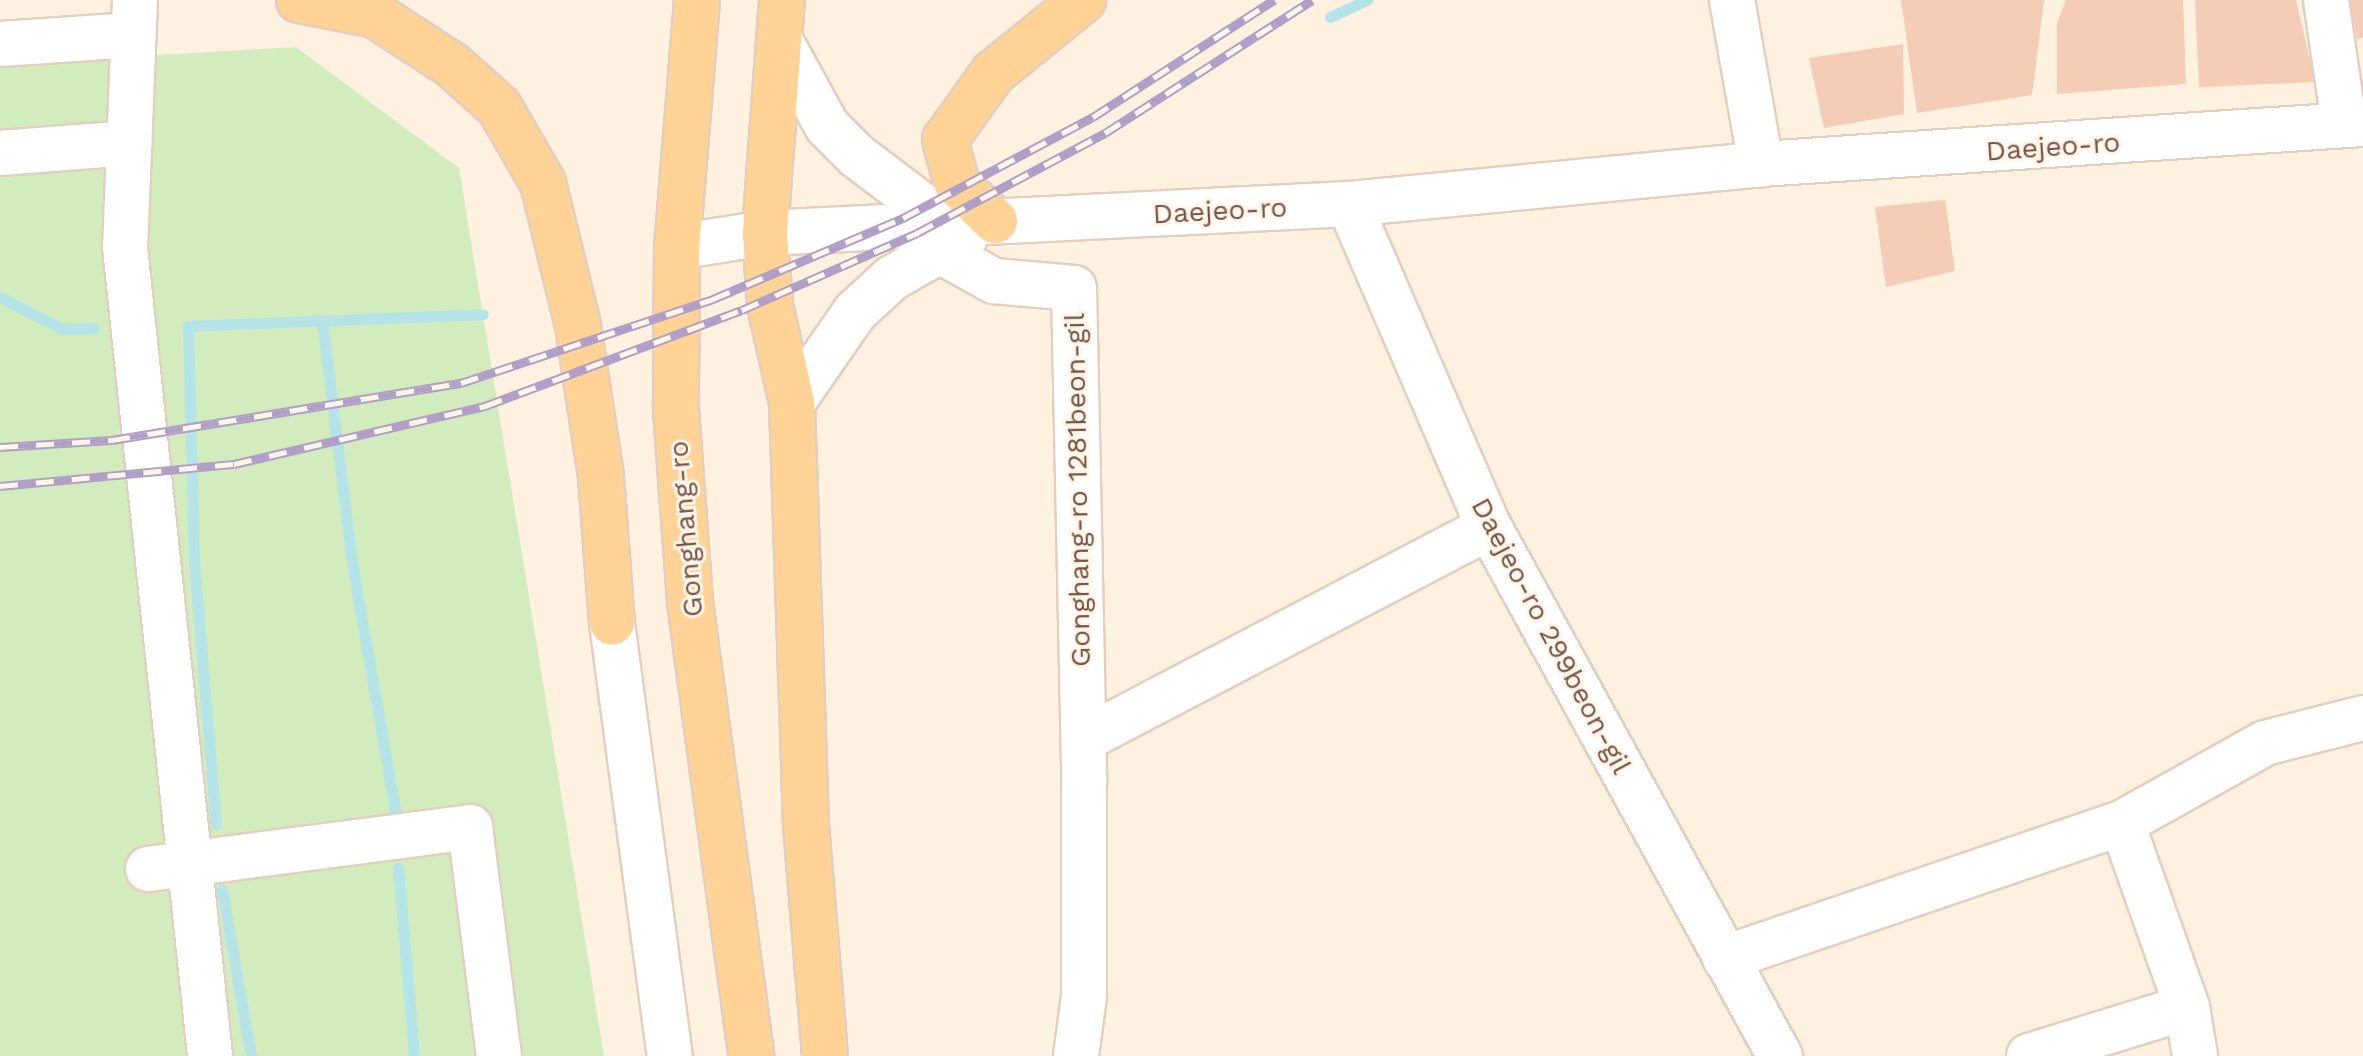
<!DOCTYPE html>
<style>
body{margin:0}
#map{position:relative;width:2363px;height:1056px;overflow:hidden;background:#fef1e0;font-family:"Work Sans",sans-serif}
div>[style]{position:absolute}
.green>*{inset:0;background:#d3ecbe}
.stream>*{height:11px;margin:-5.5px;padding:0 5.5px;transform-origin:5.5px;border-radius:5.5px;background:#b4e3e8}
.building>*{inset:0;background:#f5ccb6}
.roads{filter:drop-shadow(2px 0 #e4cebf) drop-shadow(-2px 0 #e4cebf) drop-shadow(0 2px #e4cebf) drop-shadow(0 -2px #e4cebf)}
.minor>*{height:44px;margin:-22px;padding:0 22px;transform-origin:22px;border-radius:22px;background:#fff}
.major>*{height:44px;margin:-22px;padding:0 22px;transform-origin:22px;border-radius:22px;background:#ffd296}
.rail>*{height:9px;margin-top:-4.5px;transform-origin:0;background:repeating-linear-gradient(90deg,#fff5e8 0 18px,#b29fc7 0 36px);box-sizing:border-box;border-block:2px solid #b29fc7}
span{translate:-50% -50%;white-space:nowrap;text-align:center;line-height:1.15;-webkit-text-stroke:6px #fff5e8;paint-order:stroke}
.street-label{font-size:28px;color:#765446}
</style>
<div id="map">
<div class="green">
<div style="clip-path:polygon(296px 47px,459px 168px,604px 1056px,0 1056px,0 64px)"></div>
</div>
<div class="stream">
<div style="left:1330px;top:17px;width:41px;rotate:-24.7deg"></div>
<div style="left:0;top:297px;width:71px;rotate:26.9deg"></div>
<div style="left:63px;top:329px;width:31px;rotate:-2deg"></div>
<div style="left:322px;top:321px;width:244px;rotate:82.9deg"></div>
<div style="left:352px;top:563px;width:255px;rotate:80.1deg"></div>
<div style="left:216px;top:824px;width:261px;rotate:-94.8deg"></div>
<div style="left:194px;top:564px;width:238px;rotate:-91.4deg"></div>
<div style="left:188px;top:326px;width:295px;rotate:-2.3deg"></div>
<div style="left:398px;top:868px;width:189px;rotate:85.1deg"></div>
<div style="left:222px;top:890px;width:169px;rotate:80.1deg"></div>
</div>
<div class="building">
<div style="clip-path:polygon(1901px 0,2044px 0,2032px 95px,1917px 113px)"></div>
<div style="clip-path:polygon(2066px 0,2183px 0,2186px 84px,2057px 94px,2057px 23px)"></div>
<div style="clip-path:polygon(2195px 0,2296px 0,2315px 82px,2199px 87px)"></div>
<div style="clip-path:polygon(2350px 0,2363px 0,2363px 37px,2357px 40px)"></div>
<div style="clip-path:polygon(1903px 44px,1904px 114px,1824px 128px,1809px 58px)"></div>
<div style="clip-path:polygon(1945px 200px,1955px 271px,1886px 287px,1875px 207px)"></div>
</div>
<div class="roads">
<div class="minor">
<div style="left:135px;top:0;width:247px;rotate:92.3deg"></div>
<div style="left:125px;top:247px;width:813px;rotate:84deg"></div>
<div style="left:1732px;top:0;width:167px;rotate:80deg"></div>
<div style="left:2326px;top:0;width:125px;rotate:81.7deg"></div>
<div style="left:781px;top:42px;width:96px;rotate:61.3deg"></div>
<div style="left:827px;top:126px;width:42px;rotate:45deg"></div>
<div style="left:857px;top:156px;width:113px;rotate:37.1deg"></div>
<div style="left:0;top:44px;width:133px;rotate:-3.9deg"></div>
<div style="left:0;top:153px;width:130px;rotate:-4.4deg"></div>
<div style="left:1349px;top:204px;width:352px;rotate:66.6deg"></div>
<div style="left:1489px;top:527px;width:604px;rotate:61.19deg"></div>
<div style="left:677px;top:247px;width:89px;rotate:-9deg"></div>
<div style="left:765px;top:233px;width:585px;rotate:-2.84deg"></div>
<div style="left:1349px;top:204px;width:414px;rotate:-5.5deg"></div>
<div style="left:1761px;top:164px;width:603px;rotate:-3.8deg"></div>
<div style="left:940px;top:251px;width:62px;rotate:29.1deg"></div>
<div style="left:994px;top:281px;width:80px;rotate:5deg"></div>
<div style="left:1074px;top:288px;width:494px;rotate:88.8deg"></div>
<div style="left:1084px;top:782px;width:214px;rotate:90deg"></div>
<div style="left:1084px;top:996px;width:61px;rotate:97.6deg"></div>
<div style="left:792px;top:403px;width:111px;rotate:-55.3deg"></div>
<div style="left:855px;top:312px;width:50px;rotate:-42.6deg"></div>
<div style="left:892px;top:278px;width:85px;rotate:-29.6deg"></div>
<div style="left:612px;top:623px;width:437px;rotate:82.4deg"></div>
<div style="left:1084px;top:739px;width:457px;rotate:-27.6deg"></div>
<div style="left:148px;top:869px;width:325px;rotate:-7.4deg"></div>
<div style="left:470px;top:827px;width:231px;rotate:82.8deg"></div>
<div style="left:1725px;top:958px;width:419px;rotate:-18.8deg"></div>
<div style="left:2122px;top:823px;width:164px;rotate:-29.2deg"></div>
<div style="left:2265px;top:743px;width:101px;rotate:-14.3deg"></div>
<div style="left:2187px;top:1007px;width:50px;rotate:80.7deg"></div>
<div style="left:2029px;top:1056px;width:165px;rotate:-17.2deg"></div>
<div style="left:2187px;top:1007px;width:195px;rotate:-109.5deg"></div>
</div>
<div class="major">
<div style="left:299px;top:0;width:77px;rotate:11.2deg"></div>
<div style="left:375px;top:15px;width:92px;rotate:33deg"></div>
<div style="left:452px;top:65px;width:63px;rotate:41.8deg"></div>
<div style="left:499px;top:107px;width:88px;rotate:59.9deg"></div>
<div style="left:543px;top:183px;width:147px;rotate:76.2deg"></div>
<div style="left:578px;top:326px;width:153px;rotate:81.3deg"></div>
<div style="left:601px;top:477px;width:146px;rotate:85.7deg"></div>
<div style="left:697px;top:0;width:248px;rotate:94.6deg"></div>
<div style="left:677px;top:247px;width:163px;rotate:90.4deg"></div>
<div style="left:676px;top:410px;width:193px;rotate:85.8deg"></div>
<div style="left:690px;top:602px;width:458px;rotate:82.3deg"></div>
<div style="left:782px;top:0;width:234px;rotate:94.2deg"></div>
<div style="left:765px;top:233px;width:72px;rotate:86deg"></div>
<div style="left:770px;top:305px;width:100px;rotate:77.3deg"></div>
<div style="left:792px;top:403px;width:422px;rotate:88.1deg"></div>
<div style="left:806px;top:825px;width:232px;rotate:85.3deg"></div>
<div style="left:995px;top:221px;width:53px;rotate:-135.8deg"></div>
<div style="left:957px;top:184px;width:46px;rotate:-105.3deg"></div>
<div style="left:945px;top:140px;width:82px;rotate:-54.4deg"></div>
<div style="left:993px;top:73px;width:116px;rotate:-39deg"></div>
</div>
</div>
<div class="rail">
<div style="left:0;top:447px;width:112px;rotate:-3.6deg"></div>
<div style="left:112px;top:440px;width:354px;rotate:-9.3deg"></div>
<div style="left:461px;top:383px;width:266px;rotate:-18.4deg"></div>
<div style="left:713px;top:299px;width:207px;rotate:-23.1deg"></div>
<div style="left:903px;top:218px;width:215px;rotate:-28deg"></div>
<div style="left:1093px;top:117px;width:216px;rotate:-32.9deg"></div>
<div style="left:0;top:486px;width:235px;rotate:-5.4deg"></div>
<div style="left:234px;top:464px;width:258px;rotate:-13deg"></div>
<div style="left:485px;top:406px;width:274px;rotate:-20.5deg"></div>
<div style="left:742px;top:310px;width:191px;rotate:-23.7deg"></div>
<div style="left:917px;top:233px;width:213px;rotate:-28deg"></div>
<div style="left:1105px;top:133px;width:246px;rotate:-32.7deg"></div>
</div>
<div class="street-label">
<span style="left:2053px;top:147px;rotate:-4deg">Daejeo-ro</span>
<span style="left:1220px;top:211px;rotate:-3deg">Daejeo-ro</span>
<span style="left:1078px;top:490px;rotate:-91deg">Gonghang-ro 1281beon-gil</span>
<span style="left:686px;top:529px;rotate:-95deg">Gonghang-ro</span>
<span style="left:1551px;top:636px;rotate:62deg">Daejeo-ro 299beon-gil</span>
</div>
</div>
